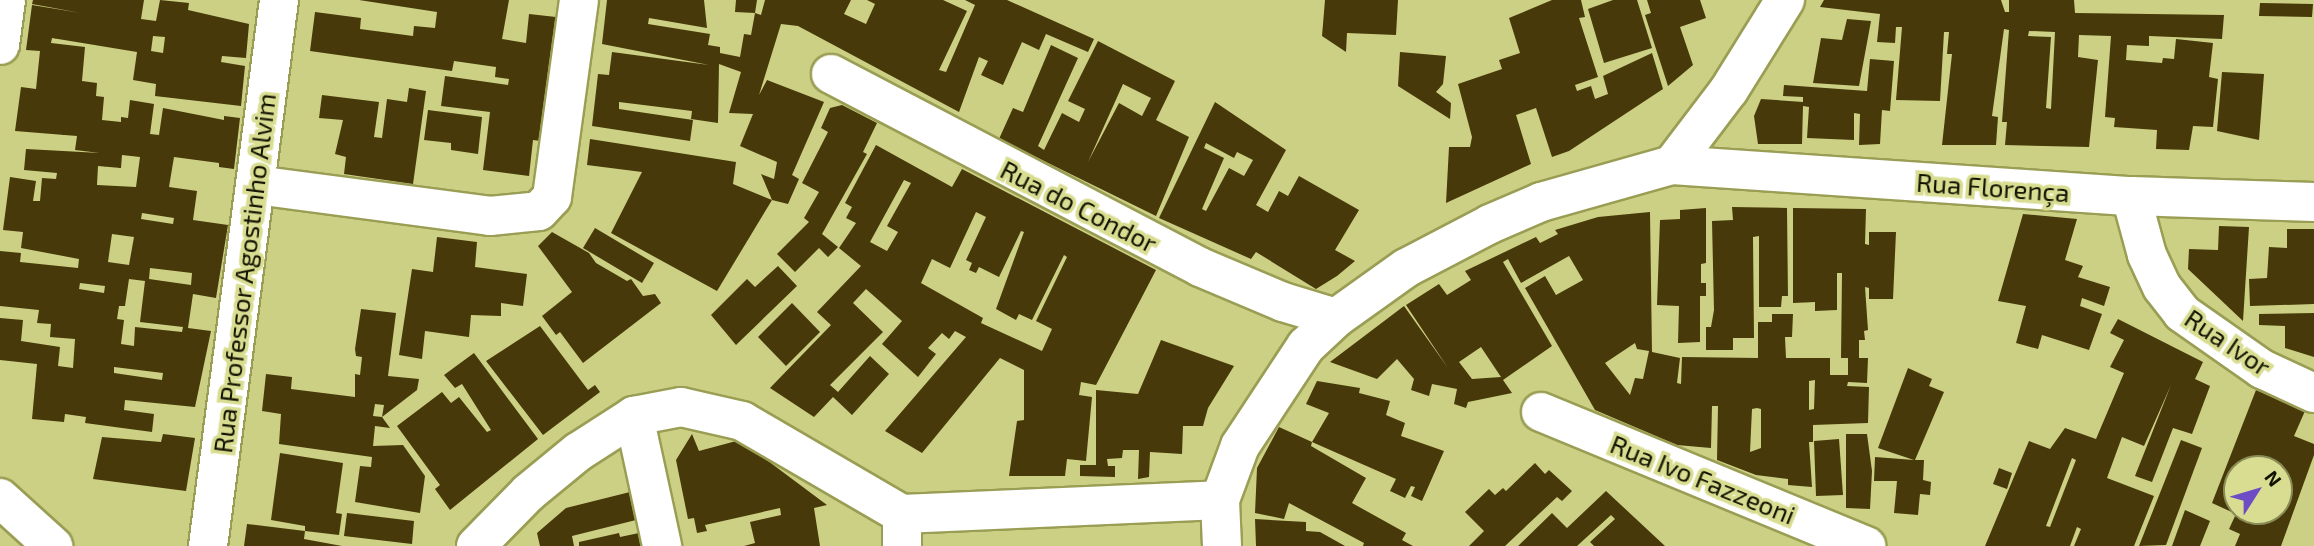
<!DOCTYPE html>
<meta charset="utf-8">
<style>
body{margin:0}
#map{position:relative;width:2314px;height:546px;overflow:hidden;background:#ccd084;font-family:"Exo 2",sans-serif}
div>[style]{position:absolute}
.building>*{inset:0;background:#473909}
.roads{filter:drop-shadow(2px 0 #9a9e54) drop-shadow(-2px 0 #9a9e54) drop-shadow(0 2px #9a9e54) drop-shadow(0 -2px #9a9e54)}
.minor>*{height:38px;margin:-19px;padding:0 19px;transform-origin:19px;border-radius:19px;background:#fff}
span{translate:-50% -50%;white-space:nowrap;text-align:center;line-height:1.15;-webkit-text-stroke:7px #d8dd91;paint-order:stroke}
.street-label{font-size:26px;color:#121200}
.north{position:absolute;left:2223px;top:455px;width:70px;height:70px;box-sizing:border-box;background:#d8dd91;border:2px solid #898c57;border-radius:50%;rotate:53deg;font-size:19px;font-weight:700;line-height:28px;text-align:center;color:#121200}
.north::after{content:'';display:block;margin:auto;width:24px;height:32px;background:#6d4cc5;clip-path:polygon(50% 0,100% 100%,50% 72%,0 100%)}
</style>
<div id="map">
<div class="building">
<div style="clip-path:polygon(evenodd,33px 0,144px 0,141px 19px,156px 21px,160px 0,189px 3px,188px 10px,249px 24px,246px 58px,222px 56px,221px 62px,245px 66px,241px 106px,155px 96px,156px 84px,133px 80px,137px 52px,52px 38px,51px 43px,85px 47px,82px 81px,97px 83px,96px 96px,104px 97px,102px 120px,121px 122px,121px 117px,128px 118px,130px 100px,154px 104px,150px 134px,159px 135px,163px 108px,224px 120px,224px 116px,240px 118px,234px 169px,219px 167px,219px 163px,174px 157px,169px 187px,197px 191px,193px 220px,228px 225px,216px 298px,193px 294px,188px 328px,211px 331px,195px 407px,125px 400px,124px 410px,154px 414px,152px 432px,85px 423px,86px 417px,65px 414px,64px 422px,32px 419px,37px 364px,0 360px,0 318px,23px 320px,21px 341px,60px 347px,58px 366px,73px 368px,75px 339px,50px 337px,51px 324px,37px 323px,39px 310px,0 306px,0 251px,21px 253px,20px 262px,78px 268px,79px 259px,21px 248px,23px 232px,3px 230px,10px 177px,36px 181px,33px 201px,40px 201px,42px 178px,56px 179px,57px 173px,24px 170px,26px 149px,100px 153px,75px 150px,77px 136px,15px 131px,21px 87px,36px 89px,40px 51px,26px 50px,32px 5px,81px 13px,32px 4px,33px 0,153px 36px,165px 37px,163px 53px,151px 51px,153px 36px,33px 0,122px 155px,140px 157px,136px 187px,97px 185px,98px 166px,121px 168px,122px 155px,33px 0,142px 213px,174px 218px,173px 224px,141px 219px,142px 213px,33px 0,112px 234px,134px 237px,129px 265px,108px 262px,112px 234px,33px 0,150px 268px,192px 273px,191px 285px,149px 279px,150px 268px,33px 0,129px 279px,145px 281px,140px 322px,183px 327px,182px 332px,135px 327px,134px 346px,121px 344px,124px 320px,117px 319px,119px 306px,125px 306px,129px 279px,33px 0,80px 283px,105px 286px,104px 293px,79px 289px,80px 283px,33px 0,114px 367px,163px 373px,162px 380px,114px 373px,114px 367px)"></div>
<div style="clip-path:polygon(359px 0,509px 0,502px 39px,526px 43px,529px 14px,556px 17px,541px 141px,533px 140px,529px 176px,483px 170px,490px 112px,441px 106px,445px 76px,508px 85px,509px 79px,495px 77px,496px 67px,454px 61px,452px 71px,310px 51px,315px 12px,361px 18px,360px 29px,413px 36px,414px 26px,435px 28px,437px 12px)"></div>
<div style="clip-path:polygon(607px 0,704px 0,707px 28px,649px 18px,648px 24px,710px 34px,708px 45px,720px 47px,720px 53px,740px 57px,744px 34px,751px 35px,755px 13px,761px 15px,765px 0,851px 0,844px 14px,866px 24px,875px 4px,867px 0,943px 0,967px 11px,939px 70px,946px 72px,975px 5px,965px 0,1007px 0,1094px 39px,1088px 52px,1046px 34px,1039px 50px,1022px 42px,1003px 85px,981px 75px,988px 61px,979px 57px,959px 112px,798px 26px,781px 24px,759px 95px,767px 80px,824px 102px,792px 175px,799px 179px,788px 204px,772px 200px,717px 291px,611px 233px,642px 172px,587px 165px,590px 139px,736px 162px,733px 184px,772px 200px,761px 174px,774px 179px,777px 162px,740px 146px,753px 114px,729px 113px,741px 72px,719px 64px,718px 123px,691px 119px,692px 111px,619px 102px,619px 109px,693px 120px,690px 141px,592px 126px,598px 74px,609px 75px,612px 52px,709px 65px,602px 44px)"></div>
<div style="clip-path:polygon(736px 0,757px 0,755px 13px,735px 12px)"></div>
<div style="clip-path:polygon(1325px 0,1398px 0,1396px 35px,1347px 33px,1346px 52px,1322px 36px)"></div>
<div style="clip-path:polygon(1552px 0,1581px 0,1585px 17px,1579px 18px,1598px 77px,1575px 85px,1577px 91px,1591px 86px,1595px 99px,1608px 94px,1603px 76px,1652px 53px,1663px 89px,1569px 151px,1552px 157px,1536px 108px,1516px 115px,1531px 164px,1446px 203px,1449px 147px,1470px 147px,1472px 137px,1458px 84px,1502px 69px,1499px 60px,1520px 53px,1509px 18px)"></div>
<div style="clip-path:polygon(1613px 0,1637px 0,1652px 48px,1604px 63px,1588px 9px)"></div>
<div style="clip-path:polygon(1647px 0,1700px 0,1706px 18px,1680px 27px,1693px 65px,1668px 86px,1645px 15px,1651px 13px)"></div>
<div style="clip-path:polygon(evenodd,1824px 0,2001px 0,2005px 12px,2009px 12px,2009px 0,2074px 0,2075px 13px,2224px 15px,2222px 39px,2149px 36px,2149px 46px,2127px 45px,2126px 60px,2162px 63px,2163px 58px,2174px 59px,2176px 39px,2213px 43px,2209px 77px,2218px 79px,2213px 127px,2193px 126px,2189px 150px,2156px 149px,2157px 130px,2114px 127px,2115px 118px,2105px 117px,2111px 36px,2079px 35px,2078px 57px,2098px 60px,2089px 147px,2005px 145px,2007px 122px,2002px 122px,2009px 30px,2004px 29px,1992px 116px,1998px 117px,1996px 145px,1942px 145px,1952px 54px,1947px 54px,1949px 32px,1944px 32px,1940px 101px,1896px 100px,1902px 27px,1896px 27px,1895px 43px,1877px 42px,1880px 14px,1820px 7px,1824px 0,2029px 31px,2055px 32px,2051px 109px,2046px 108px,2051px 37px,2028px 36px,2029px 31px)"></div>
<div style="clip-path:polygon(2260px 3px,2313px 4px,2312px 17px,2259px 16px)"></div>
<div style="clip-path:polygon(1847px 19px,1871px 21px,1859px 86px,1813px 83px,1821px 38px,1842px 40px)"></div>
<div style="clip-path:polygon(evenodd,1098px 41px,1175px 81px,1156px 120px,1189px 137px,1156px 216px,999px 139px,1013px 108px,1023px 112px,1051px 45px,1078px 58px,1038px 146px,1044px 150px,1062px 113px,1079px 122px,1085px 109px,1068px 101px,1098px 41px,1123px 84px,1151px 98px,1142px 116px,1119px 103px,1088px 162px,1123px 84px)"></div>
<div style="clip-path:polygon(1400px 52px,1446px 56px,1443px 84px,1436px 92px,1451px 103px,1450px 119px,1398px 86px)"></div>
<div style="clip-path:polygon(1870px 59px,1894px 61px,1890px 111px,1882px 110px,1880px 144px,1859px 145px,1860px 114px,1854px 113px,1854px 140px,1807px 138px,1809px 107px,1803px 106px,1802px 144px,1758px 144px,1754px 116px,1761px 99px,1803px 102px,1803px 97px,1783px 96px,1784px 85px,1867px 91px)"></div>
<div style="clip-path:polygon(2222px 72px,2264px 74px,2259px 140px,2217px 131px)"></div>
<div style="clip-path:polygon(409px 88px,426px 91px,413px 184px,344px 174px,346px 157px,335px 154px,343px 120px,319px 118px,322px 95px,379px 102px,374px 137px,382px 138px,387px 99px,407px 102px)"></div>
<div style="clip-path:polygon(evenodd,1215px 102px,1286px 150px,1256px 205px,1268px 212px,1279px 191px,1288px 196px,1299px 176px,1359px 210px,1335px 250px,1355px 261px,1337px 276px,1316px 289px,1256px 252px,1251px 259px,1159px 218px,1215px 102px,1206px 143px,1234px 158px,1237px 152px,1253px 160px,1244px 176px,1229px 168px,1206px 211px,1202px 209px,1224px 158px,1204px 148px,1206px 143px)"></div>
<div style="clip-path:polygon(842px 105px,877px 123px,863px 152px,867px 154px,822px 234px,838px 247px,828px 257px,819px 248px,795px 272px,777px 254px,809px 222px,804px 218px,819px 192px,802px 183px,828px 132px,821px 128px,830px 108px)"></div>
<div style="clip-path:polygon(428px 110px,482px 117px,478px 154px,451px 150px,451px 143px,424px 140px)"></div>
<div style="clip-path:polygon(evenodd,876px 145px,952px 187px,962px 169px,1156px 270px,1096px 385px,1081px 382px,1079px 395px,1092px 397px,1086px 461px,1067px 459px,1065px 476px,1009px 476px,1017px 421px,1024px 420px,1024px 370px,1000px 358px,922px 453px,885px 431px,966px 337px,955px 331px,949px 339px,942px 333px,928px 348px,936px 354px,918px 377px,882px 344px,902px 321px,866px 289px,853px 303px,883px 332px,830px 385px,838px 392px,870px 356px,889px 374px,852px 415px,833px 397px,814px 417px,770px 388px,831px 325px,817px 312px,861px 266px,839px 248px,856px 223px,846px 218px,852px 207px,845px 203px,876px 145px,904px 180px,911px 183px,887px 226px,898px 232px,887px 251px,870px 242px,904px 180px,876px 145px,976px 212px,986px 217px,966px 260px,972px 263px,969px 270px,976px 273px,979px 267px,999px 277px,1021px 231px,1024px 232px,996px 309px,1016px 320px,1019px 314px,1032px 320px,1064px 255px,1067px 257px,1036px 321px,1052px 329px,1042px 351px,981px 323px,983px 318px,921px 283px,932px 259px,950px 268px,976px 212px)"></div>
<div style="clip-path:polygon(1732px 207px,1787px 208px,1788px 296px,1782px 296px,1781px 307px,1759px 307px,1759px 236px,1753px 237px,1754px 338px,1733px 338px,1733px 350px,1706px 350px,1706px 327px,1711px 327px,1714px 310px,1712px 221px,1733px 220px)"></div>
<div style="clip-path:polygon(1706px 208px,1706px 263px,1701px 264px,1701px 283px,1706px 283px,1706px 296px,1700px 296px,1700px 342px,1678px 343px,1679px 306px,1657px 305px,1660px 220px,1680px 219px,1680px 210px)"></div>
<div style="clip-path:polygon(evenodd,1793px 208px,1866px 209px,1865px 244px,1869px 245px,1869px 232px,1896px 232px,1893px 299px,1869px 299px,1869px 288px,1865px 287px,1868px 330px,1864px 331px,1865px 340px,1859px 340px,1859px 358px,1868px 358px,1867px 383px,1848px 382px,1847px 386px,1869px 387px,1868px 423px,1813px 425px,1813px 442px,1809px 442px,1812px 487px,1788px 485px,1788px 479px,1756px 475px,1717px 460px,1718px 406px,1712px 406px,1711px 448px,1677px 445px,1595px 410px,1525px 288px,1545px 276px,1556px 295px,1583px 280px,1569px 256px,1521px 283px,1508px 259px,1503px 262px,1552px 346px,1503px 380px,1512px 393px,1468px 402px,1466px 408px,1454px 404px,1457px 389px,1432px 384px,1429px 396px,1411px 390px,1414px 379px,1397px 359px,1377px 379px,1330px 362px,1404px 306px,1448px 368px,1406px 305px,1439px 284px,1447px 295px,1471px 280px,1465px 271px,1536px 237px,1540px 243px,1558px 234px,1555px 230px,1598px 217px,1650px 212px,1652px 352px,1680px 358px,1677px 383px,1681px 384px,1682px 357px,1758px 358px,1758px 322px,1772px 322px,1772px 314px,1793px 314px,1792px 337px,1785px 337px,1786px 358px,1830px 358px,1830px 375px,1848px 375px,1848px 358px,1841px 358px,1842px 273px,1837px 273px,1837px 310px,1815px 311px,1815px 302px,1793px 303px,1793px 208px,1635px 343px,1637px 349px,1649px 351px,1643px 379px,1635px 378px,1630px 395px,1605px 363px,1635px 343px,1793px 208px,1481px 347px,1501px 377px,1472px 379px,1459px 362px,1481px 347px,1793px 208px,1815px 380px,1814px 409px,1809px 410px,1809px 381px,1815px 380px,1793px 208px,1757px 408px,1761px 409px,1761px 448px,1750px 452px,1752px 409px,1757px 408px)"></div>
<div style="clip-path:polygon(2023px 214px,2077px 219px,2065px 260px,2083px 266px,2078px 277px,2110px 287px,2104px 306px,2082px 298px,2080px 306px,2102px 314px,2089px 350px,2042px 335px,2038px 349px,2016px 343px,2026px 306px,1998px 301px)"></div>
<div style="clip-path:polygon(2219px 226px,2249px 227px,2243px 321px,2188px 269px,2189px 249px,2218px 250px)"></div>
<div style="clip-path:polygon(595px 228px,654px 263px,642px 283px,583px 248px)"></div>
<div style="clip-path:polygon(2287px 229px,2314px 229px,2314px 304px,2250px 306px,2249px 279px,2267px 278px,2269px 247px,2287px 248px)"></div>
<div style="clip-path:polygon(552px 232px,589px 253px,596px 263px,627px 281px,631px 279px,643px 296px,655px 294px,661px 303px,583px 363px,560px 332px,556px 335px,542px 316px,572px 292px,538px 246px)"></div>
<div style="clip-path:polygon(437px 237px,477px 242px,475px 267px,527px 274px,523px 306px,501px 303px,501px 316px,471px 315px,469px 337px,425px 331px,422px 359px,399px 355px,412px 269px,433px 272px)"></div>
<div style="clip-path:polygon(778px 266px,797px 286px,736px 345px,711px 315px,747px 279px,755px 287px)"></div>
<div style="clip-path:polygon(792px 303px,820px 332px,786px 366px,758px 337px)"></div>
<div style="clip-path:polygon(361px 309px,396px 313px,388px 376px,419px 379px,417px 390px,382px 417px,384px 405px,375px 404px,373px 416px,382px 417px,390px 428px,375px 426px,373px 446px,403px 445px,425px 476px,420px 513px,355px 502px,360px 466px,371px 467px,372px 457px,279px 444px,281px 414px,262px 411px,266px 374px,292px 377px,291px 389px,355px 397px,355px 374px,360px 375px,362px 357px,356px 356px,355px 349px)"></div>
<div style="clip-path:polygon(2314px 313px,2314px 357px,2285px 348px,2285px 326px,2259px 325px,2259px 314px)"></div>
<div style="clip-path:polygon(evenodd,2118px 319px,2203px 362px,2195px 379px,2210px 386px,2192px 434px,2173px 428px,2152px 482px,2135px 476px,2171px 385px,2144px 446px,2122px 437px,2107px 478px,2154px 496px,2134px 546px,2074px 546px,2081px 529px,2077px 527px,2070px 546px,1985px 546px,2029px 441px,2050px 449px,2065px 428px,2096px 439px,2124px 373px,2110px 367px,2124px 340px,2110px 333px,2118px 319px,2072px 458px,2076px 460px,2050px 527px,2046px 526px,2072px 458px)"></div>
<div style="clip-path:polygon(540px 326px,588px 390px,595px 385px,600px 392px,543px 435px,486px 361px)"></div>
<div style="clip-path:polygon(1161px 340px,1234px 366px,1208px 408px,1203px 426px,1183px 426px,1182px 454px,1150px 452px,1149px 477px,1138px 479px,1139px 450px,1123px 450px,1122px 458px,1107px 459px,1108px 466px,1115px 466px,1115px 477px,1080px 476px,1080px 465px,1096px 465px,1096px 390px,1138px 394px)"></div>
<div style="clip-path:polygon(474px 353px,538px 439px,450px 510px,435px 489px,440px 485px,397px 426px,442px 392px,451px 403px,459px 397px,487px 432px,491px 430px,462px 384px,455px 388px,444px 375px)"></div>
<div style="clip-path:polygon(1908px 368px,1932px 379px,1929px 386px,1944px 392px,1915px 460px,1924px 460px,1923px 480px,1931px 482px,1930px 495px,1920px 494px,1918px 515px,1894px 513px,1897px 481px,1874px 481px,1875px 457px,1914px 460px,1878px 448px)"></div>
<div style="clip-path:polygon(1317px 381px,1360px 388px,1359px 393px,1390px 401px,1386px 415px,1405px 423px,1401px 436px,1444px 451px,1422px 501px,1411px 496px,1415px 487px,1411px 486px,1405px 498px,1390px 491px,1396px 479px,1312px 442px,1311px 446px,1366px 478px,1352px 503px,1406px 533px,1402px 540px,1413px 546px,1363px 546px,1364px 543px,1289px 503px,1284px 519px,1255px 513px,1257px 468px,1279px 427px,1312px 442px,1329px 413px,1306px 404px)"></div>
<div style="clip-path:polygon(evenodd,2256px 390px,2305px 411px,2294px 436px,2314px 444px,2314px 455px,2281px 546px,2235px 546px,2240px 534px,2229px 529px,2236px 514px,2212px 503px,2256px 390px,2237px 469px,2279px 469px,2279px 511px,2237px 511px,2237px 469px)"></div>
<div style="clip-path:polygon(163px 434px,195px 438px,186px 491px,93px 479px,102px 437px,161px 442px)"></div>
<div style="clip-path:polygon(692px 434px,699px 451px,740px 440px,827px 505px,814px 508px,820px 546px,744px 546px,755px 543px,750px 522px,781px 515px,780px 508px,705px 525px,707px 531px,697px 533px,694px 518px,688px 519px,676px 460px)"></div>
<div style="clip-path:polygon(1846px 434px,1867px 434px,1872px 471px,1870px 509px,1846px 508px)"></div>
<div style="clip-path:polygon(1839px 439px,1843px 495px,1816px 496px,1814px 441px)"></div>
<div style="clip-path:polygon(2181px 440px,2202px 448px,2166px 545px,2139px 546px)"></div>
<div style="clip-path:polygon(280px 453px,343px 463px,336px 513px,342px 514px,339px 535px,305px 531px,304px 539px,342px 546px,244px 546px,247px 524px,305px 531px,305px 526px,271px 520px)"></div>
<div style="clip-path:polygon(1535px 463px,1545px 474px,1549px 470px,1572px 491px,1562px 501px,1557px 497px,1505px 546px,1469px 546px,1484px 531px,1465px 512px,1489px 489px,1495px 495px,1503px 488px,1506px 491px)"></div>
<div style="clip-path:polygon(1999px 468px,2012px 473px,2007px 489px,1993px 484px)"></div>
<div style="clip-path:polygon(1606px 491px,1665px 546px,1594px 546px,1590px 542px,1615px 519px,1611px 515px,1577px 546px,1518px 546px,1552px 513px,1567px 528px)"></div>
<div style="clip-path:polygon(630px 492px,636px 520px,572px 536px,574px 546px,540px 546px,537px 533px,566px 508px)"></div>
<div style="clip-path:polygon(2185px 510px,2210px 521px,2200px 546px,2172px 546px)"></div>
<div style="clip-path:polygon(347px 513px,414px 521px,412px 544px,344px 536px)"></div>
<div style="clip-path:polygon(1255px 519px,1306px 522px,1306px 531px,1320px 532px,1345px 546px,1256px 546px)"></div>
<div style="clip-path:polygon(619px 533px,620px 537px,639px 533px,642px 546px,579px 546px,579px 542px)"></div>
</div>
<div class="roads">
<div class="minor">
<div style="left:0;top:45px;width:45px;rotate:-82.4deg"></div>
<div style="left:831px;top:74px;width:416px;rotate:27.6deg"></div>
<div style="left:1200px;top:267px;width:90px;rotate:22.9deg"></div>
<div style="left:1283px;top:302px;width:55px;rotate:16.8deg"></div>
<div style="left:1672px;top:165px;width:460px;rotate:3.9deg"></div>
<div style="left:2131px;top:196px;width:183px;rotate:1.9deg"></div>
<div style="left:256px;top:185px;width:236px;rotate:7.5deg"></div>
<div style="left:490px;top:216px;width:49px;rotate:-5.8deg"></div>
<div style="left:539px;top:211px;width:19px;rotate:-47deg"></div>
<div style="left:552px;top:197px;width:199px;rotate:-82.2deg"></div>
<div style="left:2131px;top:196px;width:61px;rotate:74.8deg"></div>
<div style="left:2147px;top:255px;width:35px;rotate:65deg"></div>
<div style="left:2162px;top:287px;width:33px;rotate:52deg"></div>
<div style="left:2182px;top:313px;width:98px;rotate:35deg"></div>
<div style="left:2262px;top:369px;width:57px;rotate:24.8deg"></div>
<div style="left:1541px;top:412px;width:352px;rotate:22.4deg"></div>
<div style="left:634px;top:416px;width:133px;rotate:77.8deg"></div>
<div style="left:0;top:498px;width:72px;rotate:42.2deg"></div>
<div style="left:902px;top:514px;width:32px;rotate:90deg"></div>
<div style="left:208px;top:546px;width:551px;rotate:-82.59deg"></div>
<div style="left:476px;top:546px;width:74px;rotate:-45.5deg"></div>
<div style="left:528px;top:493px;width:65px;rotate:-39.4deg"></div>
<div style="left:578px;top:452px;width:67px;rotate:-32.7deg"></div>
<div style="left:634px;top:416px;width:48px;rotate:-10.8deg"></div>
<div style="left:681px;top:407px;width:63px;rotate:12.9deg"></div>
<div style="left:742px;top:421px;width:185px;rotate:30.2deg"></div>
<div style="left:902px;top:514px;width:318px;rotate:-2.5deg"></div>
<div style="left:1222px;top:546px;width:46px;rotate:-92.5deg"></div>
<div style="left:1220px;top:500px;width:58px;rotate:-69.7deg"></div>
<div style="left:1240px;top:446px;width:120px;rotate:-56.6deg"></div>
<div style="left:1306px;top:346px;width:41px;rotate:-43deg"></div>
<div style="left:1336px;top:318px;width:86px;rotate:-35.5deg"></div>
<div style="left:1406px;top:268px;width:95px;rotate:-27.6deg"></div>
<div style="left:1490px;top:224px;width:56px;rotate:-23.3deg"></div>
<div style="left:1541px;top:202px;width:136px;rotate:-15.8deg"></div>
<div style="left:1672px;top:165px;width:94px;rotate:-52.8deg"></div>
<div style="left:1729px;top:90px;width:106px;rotate:-58.1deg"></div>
</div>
</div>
<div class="street-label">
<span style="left:1993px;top:187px;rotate:4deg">Rua Florença</span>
<span style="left:1079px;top:206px;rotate:27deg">Rua do Condor</span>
<span style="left:244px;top:273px;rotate:-83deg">Rua Professor Agostinho Alvim</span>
<span style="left:2228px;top:342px;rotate:34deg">Rua Ivor</span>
<span style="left:1703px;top:479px;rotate:22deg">Rua Ivo Fazzeoni</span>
</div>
<div class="north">N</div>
</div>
